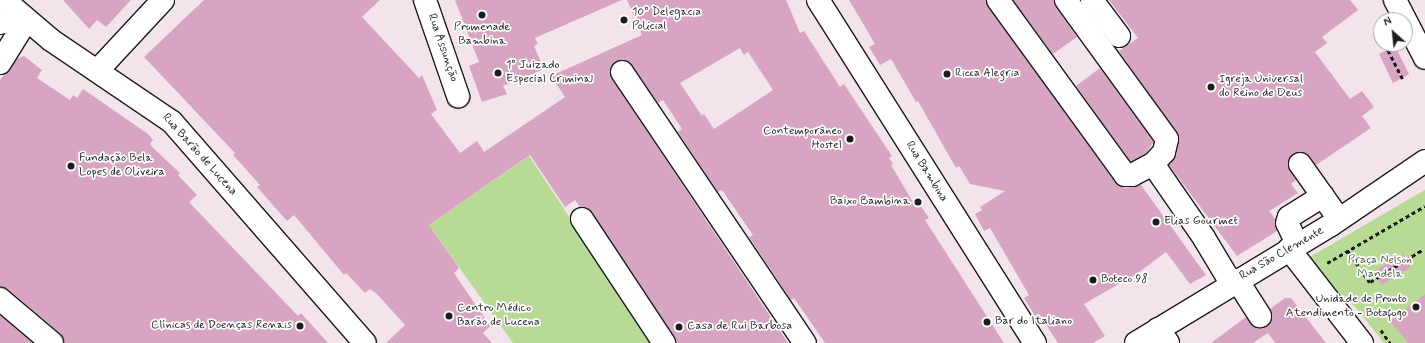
<!DOCTYPE html>
<meta charset="utf-8">
<style>
body{margin:0}
#map{position:relative;width:1425px;height:343px;overflow:hidden;background:#f3e4ec;font-family:Mynerve,sans-serif}
div>[style]{position:absolute}
.green>*{inset:0;background:#b7da94}
.building>*{inset:0;background:#d7a5c1}
.path>*{height:2.5px;margin-top:-1.25px;transform-origin:0;background:repeating-linear-gradient(90deg,#1c1c1c 0 4px,transparent 0 7px)}
.roads{filter:drop-shadow(1px 0 #1c1c1c) drop-shadow(-1px 0 #1c1c1c) drop-shadow(0 1px #1c1c1c) drop-shadow(0 -1px #1c1c1c)}
.minor>*{height:22px;margin:-11px;padding:0 11px;transform-origin:11px;border-radius:11px;background:#fff}
.major>*{height:22px;margin:-11px;padding:0 11px;transform-origin:11px;border-radius:11px;background:#fff}
.dots>*{width:11px;height:11px;translate:-50% -50%;box-sizing:border-box;border:2px solid #fff;border-radius:50%}
span{translate:-50% -50%;white-space:nowrap;text-align:center;line-height:1.15;-webkit-text-stroke:3.5px #fff;paint-order:stroke}
.poi-label{font-size:12px;color:#1c1c1c}
.left{translate:0 -50%;text-align:left}
.right{translate:-100% -50%;text-align:right}
.street-label{font-size:12px;color:#1c1c1c}
.park-label{font-size:12px;color:#525e46}
.north{position:absolute;left:1373px;top:12px;width:40px;height:40px;box-sizing:border-box;background:#fff;border:1px solid #a4a4a4;border-radius:50%;rotate:333deg;font-size:11px;font-weight:700;line-height:16px;text-align:center;color:#1c1c1c}
.north::after{content:'';display:block;margin:auto;width:14px;height:18px;background:#1c1c1c;clip-path:polygon(50% 0,100% 100%,50% 72%,0 100%)}
</style>
<div id="map">
<div class="green">
<div style="clip-path:polygon(529px 156px,653px 343px,513px 343px,429px 225px)"></div>
<div style="clip-path:polygon(1425px 190px,1425px 343px,1384px 343px,1357px 309px,1332px 286px,1324px 286px,1308px 258px)"></div>
</div>
<div class="building">
<div style="clip-path:polygon(63px 0,131px 0,106px 27px,97px 20px,89px 29px)"></div>
<div style="clip-path:polygon(evenodd,204px 0,380px 0,362px 17px,419px 78px,422px 75px,437px 110px,431px 114px,460px 153px,477px 141px,484px 152px,565px 97px,551px 76px,642px 35px,627px 0,786px 0,800px 33px,804px 31px,840px 87px,844px 84px,892px 156px,889px 158px,893px 164px,891px 165px,914px 204px,918px 202px,929px 218px,925px 220px,1004px 343px,825px 343px,794px 298px,791px 300px,749px 237px,753px 235px,722px 190px,718px 192px,678px 132px,682px 129px,663px 100px,658px 103px,632px 65px,622px 60px,611px 66px,612px 79px,788px 343px,676px 343px,674px 336px,592px 212px,587px 208px,580px 207px,575px 200px,565px 207px,530px 155px,429px 225px,459px 268px,454px 273px,490px 326px,483px 333px,492px 343px,386px 343px,405px 325px,377px 294px,370px 289px,365px 293px,346px 273px,344px 275px,294px 215px,287px 221px,257px 187px,260px 185px,233px 155px,235px 153px,144px 57px,204px 0,740px 48px,744px 55px,748px 52px,773px 90px,714px 129px,704px 114px,702px 116px,680px 83px,740px 48px)"></div>
<div style="clip-path:polygon(455px 0,622px 0,535px 38px,538px 44px,534px 46px,544px 69px,503px 86px,507px 94px,482px 102px,469px 66px,479px 62px)"></div>
<div style="clip-path:polygon(849px 0,986px 0,988px 7px,1115px 182px,1125px 188px,1141px 185px,1206px 275px,1190px 284px,1166px 252px,1138px 273px,1084px 304px,1105px 336px,1093px 343px,1058px 343px,1041px 317px,1037px 319px,1024px 298px,1029px 295px,990px 228px,984px 231px,975px 214px,982px 210px,980px 207px,1005px 191px,970px 184px,959px 166px,956px 168px,918px 101px,916px 102px,891px 59px,880px 65px,869px 47px,875px 44px)"></div>
<div style="clip-path:polygon(1013px 0,1054px 0,1056px 7px,1077px 37px,1053px 54px)"></div>
<div style="clip-path:polygon(1109px 0,1350px 0,1358px 10px,1322px 37px,1327px 43px,1315px 52px,1350px 99px,1362px 91px,1374px 107px,1362px 116px,1371px 128px,1316px 165px,1305px 153px,1292px 154px,1288px 166px,1296px 180px,1291px 184px,1298px 193px,1269px 211px,1275px 219px,1277px 231px,1237px 256px,1169px 165px,1176px 155px,1179px 136px,1119px 51px,1138px 38px)"></div>
<div style="clip-path:polygon(1395px 46px,1409px 74px,1393px 83px,1379px 54px)"></div>
<div style="clip-path:polygon(24px 56px,42px 70px,37px 78px,70px 100px,73px 95px,77px 98px,83px 89px,148px 134px,153px 140px,150px 144px,153px 148px,180px 173px,178px 175px,197px 195px,189px 202px,298px 316px,301px 313px,328px 343px,64px 343px,60px 333px,8px 289px,0 287px,0 80px,18px 58px)"></div>
<div style="clip-path:polygon(1100px 68px,1154px 142px,1145px 154px,1131px 162px,1076px 86px)"></div>
<div style="clip-path:polygon(1402px 254px,1411px 267px,1382px 285px,1373px 272px)"></div>
<div style="clip-path:polygon(1425px 294px,1425px 343px,1408px 343px,1390px 321px)"></div>
<div style="clip-path:polygon(1285px 298px,1291px 298px,1326px 343px,1275px 343px,1268px 333px,1253px 343px,1211px 343px,1246px 317px,1255px 327px,1266px 327px,1272px 316px,1270px 309px)"></div>
<div style="clip-path:polygon(0 315px,33px 343px,0 343px)"></div>
</div>
<div class="path">
<div style="left:1385px;top:44px;width:39px;rotate:63deg"></div>
<div style="left:1348px;top:251px;width:38px;rotate:55deg"></div>
<div style="left:1370px;top:282px;width:61px;rotate:-31.6deg"></div>
<div style="left:1327px;top:263px;width:113px;rotate:-30.2deg"></div>
<div style="left:1381px;top:330px;width:16px;rotate:55deg"></div>
</div>
<div class="roads">
<div class="minor">
<div style="left:4px;top:0;width:62px;rotate:40.4deg"></div>
<div style="left:51px;top:40px;width:146px;rotate:34.1deg"></div>
<div style="left:172px;top:122px;width:293px;rotate:48.9deg"></div>
<div style="left:425px;top:0;width:102px;rotate:71deg"></div>
<div style="left:818px;top:0;width:406px;rotate:57.7deg"></div>
<div style="left:998px;top:0;width:216px;rotate:54deg"></div>
<div style="left:1125px;top:175px;width:7px"></div>
<div style="left:1132px;top:175px;width:24px;rotate:-28deg"></div>
<div style="left:1153px;top:164px;width:16px;rotate:-47deg"></div>
<div style="left:1164px;top:152px;width:13px;rotate:-77deg"></div>
<div style="left:1167px;top:139px;width:172px;rotate:-126deg"></div>
<div style="left:1092px;top:0;width:45px;rotate:53.1deg"></div>
<div style="left:0;top:23px;width:21px;rotate:-19deg"></div>
<div style="left:0;top:63px;width:49px;rotate:-58.2deg"></div>
<div style="left:97px;top:71px;width:97px;rotate:-47.1deg"></div>
<div style="left:622px;top:72px;width:327px;rotate:56deg"></div>
<div style="left:1153px;top:164px;width:90px;rotate:55.4deg"></div>
<div style="left:1204px;top:238px;width:52px;rotate:59deg"></div>
<div style="left:1300px;top:164px;width:67px;rotate:54.7deg"></div>
<div style="left:582px;top:219px;width:149px;rotate:56.5deg"></div>
<div style="left:1297px;top:244px;width:23px;rotate:-115deg"></div>
<div style="left:1287px;top:223px;width:6px;rotate:-72deg"></div>
<div style="left:1289px;top:217px;width:40px;rotate:-32deg"></div>
<div style="left:1289px;top:249px;width:119px;rotate:52.2deg"></div>
<div style="left:1237px;top:280px;width:43px;rotate:57.4deg"></div>
<div style="left:0;top:299px;width:68px;rotate:40.2deg"></div>
<div style="left:1158px;top:329px;width:17px;rotate:54deg"></div>
</div>
<div class="major">
<div style="left:1395px;top:0;width:65px;rotate:62.7deg"></div>
<div style="left:1136px;top:343px;width:228px;rotate:-31.2deg"></div>
<div style="left:1331px;top:225px;width:114px;rotate:-34.2deg"></div>
</div>
</div>
<div class="dots">
<div style="left:482px;top:15px;background:#1c1c1c"></div>
<div style="left:624px;top:20px;background:#1c1c1c"></div>
<div style="left:498px;top:73px;background:#1c1c1c"></div>
<div style="left:947px;top:74px;background:#1c1c1c"></div>
<div style="left:1211px;top:87px;background:#1c1c1c"></div>
<div style="left:850px;top:139px;background:#1c1c1c"></div>
<div style="left:71px;top:166px;background:#1c1c1c"></div>
<div style="left:918px;top:202px;background:#1c1c1c"></div>
<div style="left:1156px;top:222px;background:#1c1c1c"></div>
<div style="left:1093px;top:280px;background:#1c1c1c"></div>
<div style="left:1416px;top:307px;background:#1c1c1c"></div>
<div style="left:449px;top:316px;background:#1c1c1c"></div>
<div style="left:987px;top:322px;background:#1c1c1c"></div>
<div style="left:300px;top:326px;background:#1c1c1c"></div>
<div style="left:679px;top:327px;background:#1c1c1c"></div>
</div>
<div class="poi-label">
<span class="left" style="left:632px;top:20px">10º Delegacia<br>Policial</span>
<span style="left:482px;top:35px">Promenade<br>Bambina</span>
<span class="left" style="left:506px;top:73px">1º Juizado<br>Especial Criminal</span>
<span class="left" style="left:955px;top:74px">Ricca Alegria</span>
<span class="left" style="left:1219px;top:87px">Igreja Universal<br>do Reino de Deus</span>
<span class="right" style="left:842px;top:139px">Contemporâneo<br>Hostel</span>
<span class="left" style="left:79px;top:166px">Fundação Bela<br>Lopes de Oliveira</span>
<span class="right" style="left:910px;top:202px">Baixo Bambina</span>
<span class="left" style="left:1164px;top:222px">Elias Gourmet</span>
<span class="left" style="left:1101px;top:280px">Boteco 98</span>
<span class="right" style="left:1407px;top:307px">Unidade de Pronto<br>Atendimento - Botafogo</span>
<span class="left" style="left:457px;top:316px">Centro Médico<br>Barão de Lucena</span>
<span class="left" style="left:995px;top:322px">Bar do Italiano</span>
<span class="right" style="left:292px;top:326px">Clínicas de Doenças Renais</span>
<span class="left" style="left:687px;top:327px">Casa de Rui Barbosa</span>
</div>
<div class="street-label">
<span style="left:442px;top:48px;rotate:71deg">Rua Assunção</span>
<span style="left:199px;top:155px;rotate:48deg">Rua Barão de Lucena</span>
<span style="left:926px;top:172px;rotate:58deg">Rua Bambina</span>
<span style="left:1282px;top:254px;rotate:-30deg">Rua São Clemente</span>
</div>
<div class="park-label">
<span style="left:1380px;top:268px">Praça Nelson<br>Mandela</span>
</div>
<div class="north">N</div>
</div>
